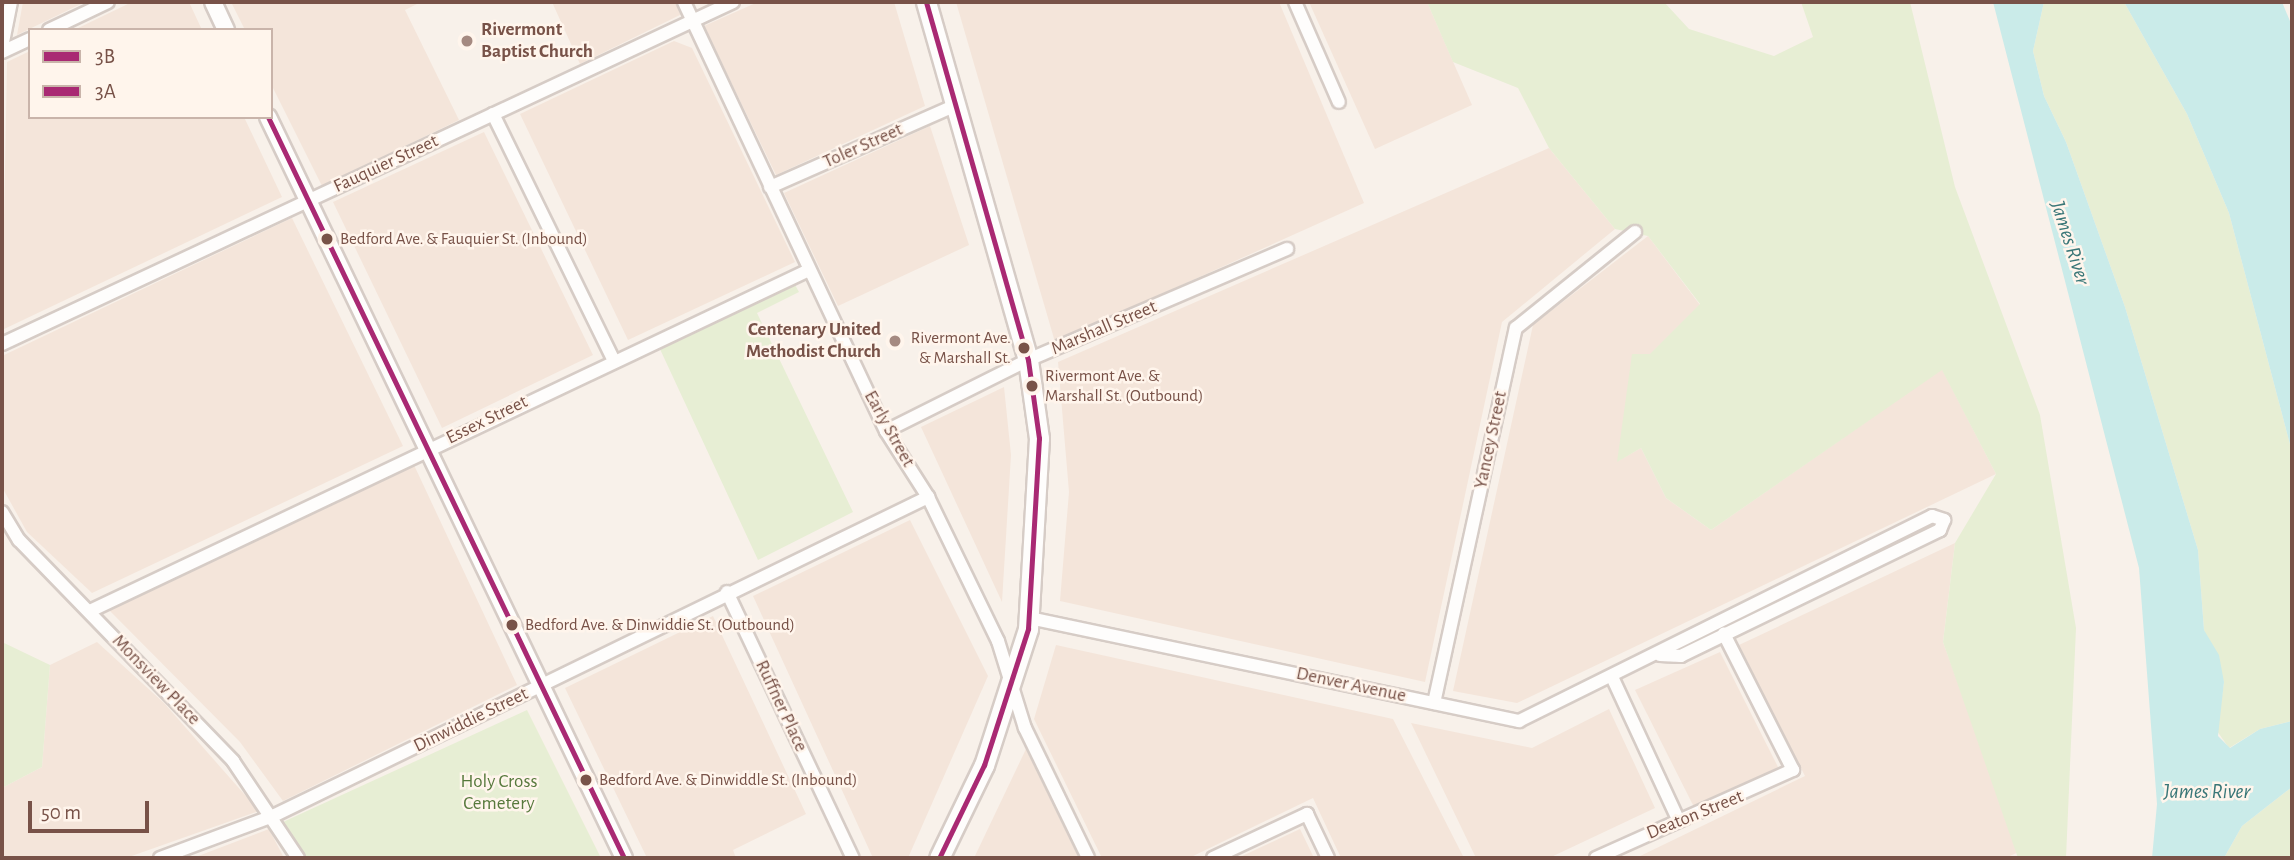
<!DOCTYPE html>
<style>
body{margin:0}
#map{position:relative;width:2294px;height:860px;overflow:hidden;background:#f8f1ea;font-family:"Alegreya Sans",sans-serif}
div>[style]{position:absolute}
.residential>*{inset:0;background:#f4e5da}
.green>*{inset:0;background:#e7eed4}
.water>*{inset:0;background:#caebe9}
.roads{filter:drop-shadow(2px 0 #d6ccc6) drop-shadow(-2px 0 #d6ccc6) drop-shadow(0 2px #d6ccc6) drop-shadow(0 -2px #d6ccc6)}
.minor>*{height:12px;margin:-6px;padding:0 6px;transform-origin:6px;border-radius:6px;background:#fefdfc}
.tertiary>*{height:16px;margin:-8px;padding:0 8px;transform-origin:8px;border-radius:8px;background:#fefdfc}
.secondary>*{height:19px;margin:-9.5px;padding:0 9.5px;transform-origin:9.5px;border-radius:9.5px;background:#fefdfc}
.bus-1>*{height:5px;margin:-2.5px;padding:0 2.5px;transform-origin:2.5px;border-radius:2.5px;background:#a92973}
.bus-2>*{height:5px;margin:-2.5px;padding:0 2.5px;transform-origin:2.5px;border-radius:2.5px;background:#a92973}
.dots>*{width:19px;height:19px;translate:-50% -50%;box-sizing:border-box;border:4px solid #fff5ec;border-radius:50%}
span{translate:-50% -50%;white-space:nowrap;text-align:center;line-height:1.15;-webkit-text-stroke:5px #fff5ec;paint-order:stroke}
.bus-label{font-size:17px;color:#785248}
.left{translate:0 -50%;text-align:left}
.right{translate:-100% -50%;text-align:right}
.poi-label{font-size:19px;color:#785248;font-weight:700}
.street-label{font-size:19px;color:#785248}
.park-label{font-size:19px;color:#57793c}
.water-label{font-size:21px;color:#387677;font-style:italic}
.frame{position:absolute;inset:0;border:4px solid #785248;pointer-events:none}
.legend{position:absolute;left:28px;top:28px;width:245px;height:91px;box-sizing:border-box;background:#fff5ec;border:2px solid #c9b4aa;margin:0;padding:9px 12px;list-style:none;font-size:21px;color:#785248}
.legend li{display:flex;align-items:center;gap:14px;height:35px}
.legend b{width:35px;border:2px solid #c9b4aa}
.scale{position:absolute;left:28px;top:801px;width:121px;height:32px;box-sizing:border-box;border:4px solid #785248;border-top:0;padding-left:9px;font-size:21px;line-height:24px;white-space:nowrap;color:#785248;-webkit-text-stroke:5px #fff5ec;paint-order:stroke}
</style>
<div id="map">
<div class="residential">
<div style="clip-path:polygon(23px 2px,85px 2px,17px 35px)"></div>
<div style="clip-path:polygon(132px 2px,189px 2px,202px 30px,74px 30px)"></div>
<div style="clip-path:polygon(231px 2px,421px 2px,405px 10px,459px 120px,322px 186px,271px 84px,271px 30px,245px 30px)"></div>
<div style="clip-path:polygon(552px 2px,675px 2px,682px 14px,580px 64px)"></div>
<div style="clip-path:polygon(758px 2px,894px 2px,925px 106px,776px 175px,704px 26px)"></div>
<div style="clip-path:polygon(956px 2px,1279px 2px,1364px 203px,1055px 342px)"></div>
<div style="clip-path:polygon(1309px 2px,1427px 2px,1472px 105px,1375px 149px)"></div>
<div style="clip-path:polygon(674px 41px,692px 48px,795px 262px,628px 340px,520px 114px)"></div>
<div style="clip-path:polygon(30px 51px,30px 117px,244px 117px,282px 197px,2px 330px,7px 62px)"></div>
<div style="clip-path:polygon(930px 126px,969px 245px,838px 306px,784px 193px)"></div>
<div style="clip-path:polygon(484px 132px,593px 355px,442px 428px,333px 202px)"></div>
<div style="clip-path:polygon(1549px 148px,1615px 229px,1502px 322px,1425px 682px,1060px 601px,1069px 492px,1058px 362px)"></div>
<div style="clip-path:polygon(292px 218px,403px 446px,92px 593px,27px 532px,2px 487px,2px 356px)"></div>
<div style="clip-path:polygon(1648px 236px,1700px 305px,1650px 355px,1618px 461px,1641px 448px,1666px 498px,1711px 530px,1942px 369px,1996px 474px,1517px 703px,1453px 691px,1533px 325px)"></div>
<div style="clip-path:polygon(1004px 387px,1011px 455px,1002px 602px,921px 427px)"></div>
<div style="clip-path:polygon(414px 465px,517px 685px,283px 801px,240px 742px,109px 610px)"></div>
<div style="clip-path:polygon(910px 520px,988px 676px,908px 858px,873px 858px,753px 596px)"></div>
<div style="clip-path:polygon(1955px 543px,1943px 642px,2019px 852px,2005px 858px,1636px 858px,1805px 776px,1739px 645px)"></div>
<div style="clip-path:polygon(713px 616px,806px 814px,733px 850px,736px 858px,647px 858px,565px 688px)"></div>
<div style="clip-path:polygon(97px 642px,164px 703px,259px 811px,126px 858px,2px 858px,2px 788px,42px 767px,50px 665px)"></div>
<div style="clip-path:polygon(1056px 645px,1393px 719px,1464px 858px,1341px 858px,1313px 798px,1189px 858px,1102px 858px,1034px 719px)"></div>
<div style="clip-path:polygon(1720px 652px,1778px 767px,1696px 811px,1635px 690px)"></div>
<div style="clip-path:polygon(1609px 709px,1655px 808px,1549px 858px,1476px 858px,1411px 723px,1532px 748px)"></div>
<div style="clip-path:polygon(1026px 749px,1079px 858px,974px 858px)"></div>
<div style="clip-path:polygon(269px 829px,284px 858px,193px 858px)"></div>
<div style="clip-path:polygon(1300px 829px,1314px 858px,1238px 858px)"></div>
</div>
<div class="green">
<div style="clip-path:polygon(1427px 2px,1664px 2px,1689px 29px,1774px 56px,1813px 37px,1801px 2px,1910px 2px,1955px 187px,2040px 415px,2076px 628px,2066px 858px,2018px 858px,1943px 642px,1955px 543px,1996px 474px,1942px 370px,1711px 530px,1666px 498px,1641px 448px,1617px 462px,1632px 354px,1650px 354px,1700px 304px,1648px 236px,1615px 229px,1549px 148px,1518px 88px,1453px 62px)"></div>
<div style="clip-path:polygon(2044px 2px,2124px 2px,2187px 114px,2229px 213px,2292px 452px,2292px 721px,2260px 729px,2229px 748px,2217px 731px,2224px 682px,2204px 630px,2198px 550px,2125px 307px,2066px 142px,2044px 96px,2033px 51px)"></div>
<div style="clip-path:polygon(794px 283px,799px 292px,757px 313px,853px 512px,758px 560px,659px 347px)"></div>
<div style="clip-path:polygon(2px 642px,50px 665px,42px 767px,2px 788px)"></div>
<div style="clip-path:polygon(527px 710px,601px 858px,304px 858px,283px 822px)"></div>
<div style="clip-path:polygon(2292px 787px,2292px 858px,2224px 858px,2242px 826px)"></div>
</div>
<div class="water">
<div style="clip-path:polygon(1993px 2px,2044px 2px,2033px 51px,2044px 96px,2066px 142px,2125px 307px,2198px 550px,2204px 630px,2219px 655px,2224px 682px,2218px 736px,2230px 748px,2260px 729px,2292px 721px,2292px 787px,2242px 826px,2224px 858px,2152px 858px,2157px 804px,2139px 568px)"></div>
<div style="clip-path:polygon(2124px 2px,2282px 2px,2292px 26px,2292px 452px,2229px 213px,2187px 114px)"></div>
</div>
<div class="roads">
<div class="minor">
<div style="left:684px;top:2px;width:474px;rotate:64.8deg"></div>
<div style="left:886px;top:431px;width:78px;rotate:57.5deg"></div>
<div style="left:928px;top:497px;width:160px;rotate:64.1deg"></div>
<div style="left:998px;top:641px;width:91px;rotate:72.8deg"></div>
<div style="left:1025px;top:728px;width:144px;rotate:64.1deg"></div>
<div style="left:1295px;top:2px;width:109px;rotate:66.3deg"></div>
<div style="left:49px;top:30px;width:65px;rotate:-25.4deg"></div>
<div style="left:2px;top:47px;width:46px;rotate:-78.7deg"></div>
<div style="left:2px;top:52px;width:31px;rotate:-25deg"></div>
<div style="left:493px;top:114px;width:273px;rotate:63.9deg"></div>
<div style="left:770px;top:187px;width:203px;rotate:-23.8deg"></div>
<div style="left:2px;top:344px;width:807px;rotate:-25.07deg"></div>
<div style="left:886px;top:431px;width:159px;rotate:-26.6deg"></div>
<div style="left:1028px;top:360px;width:282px;rotate:-23.2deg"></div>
<div style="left:2px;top:512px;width:33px;rotate:59deg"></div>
<div style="left:19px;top:540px;width:308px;rotate:45.9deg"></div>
<div style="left:233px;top:761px;width:117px;rotate:56.2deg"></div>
<div style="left:727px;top:592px;width:294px;rotate:64.7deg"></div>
<div style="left:90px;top:611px;width:796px;rotate:-25.37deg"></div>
<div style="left:1030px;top:618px;width:500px;rotate:11.9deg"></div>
<div style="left:1519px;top:721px;width:461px;rotate:-26.4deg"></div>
<div style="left:1932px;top:516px;width:13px;rotate:18deg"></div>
<div style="left:1944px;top:520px;width:11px;rotate:112deg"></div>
<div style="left:1940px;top:530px;width:288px;rotate:154.1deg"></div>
<div style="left:1681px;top:656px;width:21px;rotate:-177deg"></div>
<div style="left:1613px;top:679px;width:154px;rotate:65.1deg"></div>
<div style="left:1434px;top:703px;width:384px;rotate:-77.7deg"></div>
<div style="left:1516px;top:328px;width:153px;rotate:-38.9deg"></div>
<div style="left:160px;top:858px;width:121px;rotate:-20.4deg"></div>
<div style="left:273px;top:816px;width:729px;rotate:-25.97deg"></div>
<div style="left:1213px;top:858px;width:104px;rotate:-25.1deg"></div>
<div style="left:1307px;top:814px;width:49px;rotate:64.5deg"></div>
<div style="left:1596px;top:858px;width:216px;rotate:-24.1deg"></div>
<div style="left:1793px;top:770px;width:153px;rotate:-116.9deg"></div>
</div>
<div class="tertiary">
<div style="left:213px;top:2px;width:31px;rotate:65deg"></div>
<div style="left:268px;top:117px;width:822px;rotate:64.34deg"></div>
</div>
<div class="secondary">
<div style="left:926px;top:2px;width:372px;rotate:74.1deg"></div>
<div style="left:1028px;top:360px;width:79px;rotate:82deg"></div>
<div style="left:1039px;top:438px;width:191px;rotate:93.3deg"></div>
<div style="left:1028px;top:629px;width:143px;rotate:107.9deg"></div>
<div style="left:984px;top:765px;width:103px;rotate:115.8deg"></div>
</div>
</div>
<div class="bus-1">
<div style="left:926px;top:2px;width:372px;rotate:74.1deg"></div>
<div style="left:1028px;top:360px;width:79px;rotate:82deg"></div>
<div style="left:1039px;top:438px;width:191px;rotate:93.3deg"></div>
<div style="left:1028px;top:629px;width:143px;rotate:107.9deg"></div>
<div style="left:984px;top:765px;width:103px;rotate:115.8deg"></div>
</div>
<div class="bus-2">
<div style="left:268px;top:117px;width:822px;rotate:64.34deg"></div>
</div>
<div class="dots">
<div style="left:467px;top:41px;background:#a58a81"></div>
<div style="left:327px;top:239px;background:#785248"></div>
<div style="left:895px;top:341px;background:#a58a81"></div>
<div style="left:1024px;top:348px;background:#785248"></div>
<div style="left:1032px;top:386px;background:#785248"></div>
<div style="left:512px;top:625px;background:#785248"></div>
<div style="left:586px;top:780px;background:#785248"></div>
</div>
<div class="bus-label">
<span class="left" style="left:340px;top:239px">Bedford Ave. &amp; Fauquier St. (Inbound)</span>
<span class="right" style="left:1011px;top:348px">Rivermont Ave.<br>&amp; Marshall St.</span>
<span class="left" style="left:1045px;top:386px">Rivermont Ave. &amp;<br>Marshall St. (Outbound)</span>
<span class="left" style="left:525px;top:625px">Bedford Ave. &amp; Dinwiddie St. (Outbound)</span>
<span class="left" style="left:599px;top:780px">Bedford Ave. &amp; Dinwiddle St. (Inbound)</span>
</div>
<div class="poi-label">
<span class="left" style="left:481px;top:41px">Rivermont<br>Baptist Church</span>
<span class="right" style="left:881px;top:341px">Centenary United<br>Methodist Church</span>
</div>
<div class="street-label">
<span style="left:863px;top:146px;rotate:-24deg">Toler Street</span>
<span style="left:386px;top:164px;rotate:-25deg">Fauquier Street</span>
<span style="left:1104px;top:328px;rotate:-23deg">Marshall Street</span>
<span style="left:487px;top:420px;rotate:-26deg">Essex Street</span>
<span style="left:889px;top:429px;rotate:61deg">Early Street</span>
<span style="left:1491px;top:440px;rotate:-78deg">Yancey Street</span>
<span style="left:156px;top:680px;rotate:46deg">Monsview Place</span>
<span style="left:1351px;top:685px;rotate:12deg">Denver Avenue</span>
<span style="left:781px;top:706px;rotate:65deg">Ruffner Place</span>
<span style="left:471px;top:720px;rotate:-26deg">Dinwiddie Street</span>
<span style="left:1695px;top:815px;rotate:-22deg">Deaton Street</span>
</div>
<div class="park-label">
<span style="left:499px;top:793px">Holy Cross<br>Cemetery</span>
</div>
<div class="water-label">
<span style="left:2070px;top:243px;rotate:72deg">James River</span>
<span style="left:2207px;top:792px">James River</span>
</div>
<div class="frame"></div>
<ul class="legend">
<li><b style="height:9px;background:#a92973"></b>3B</li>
<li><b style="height:9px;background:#a92973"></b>3A</li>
</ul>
<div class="scale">50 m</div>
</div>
